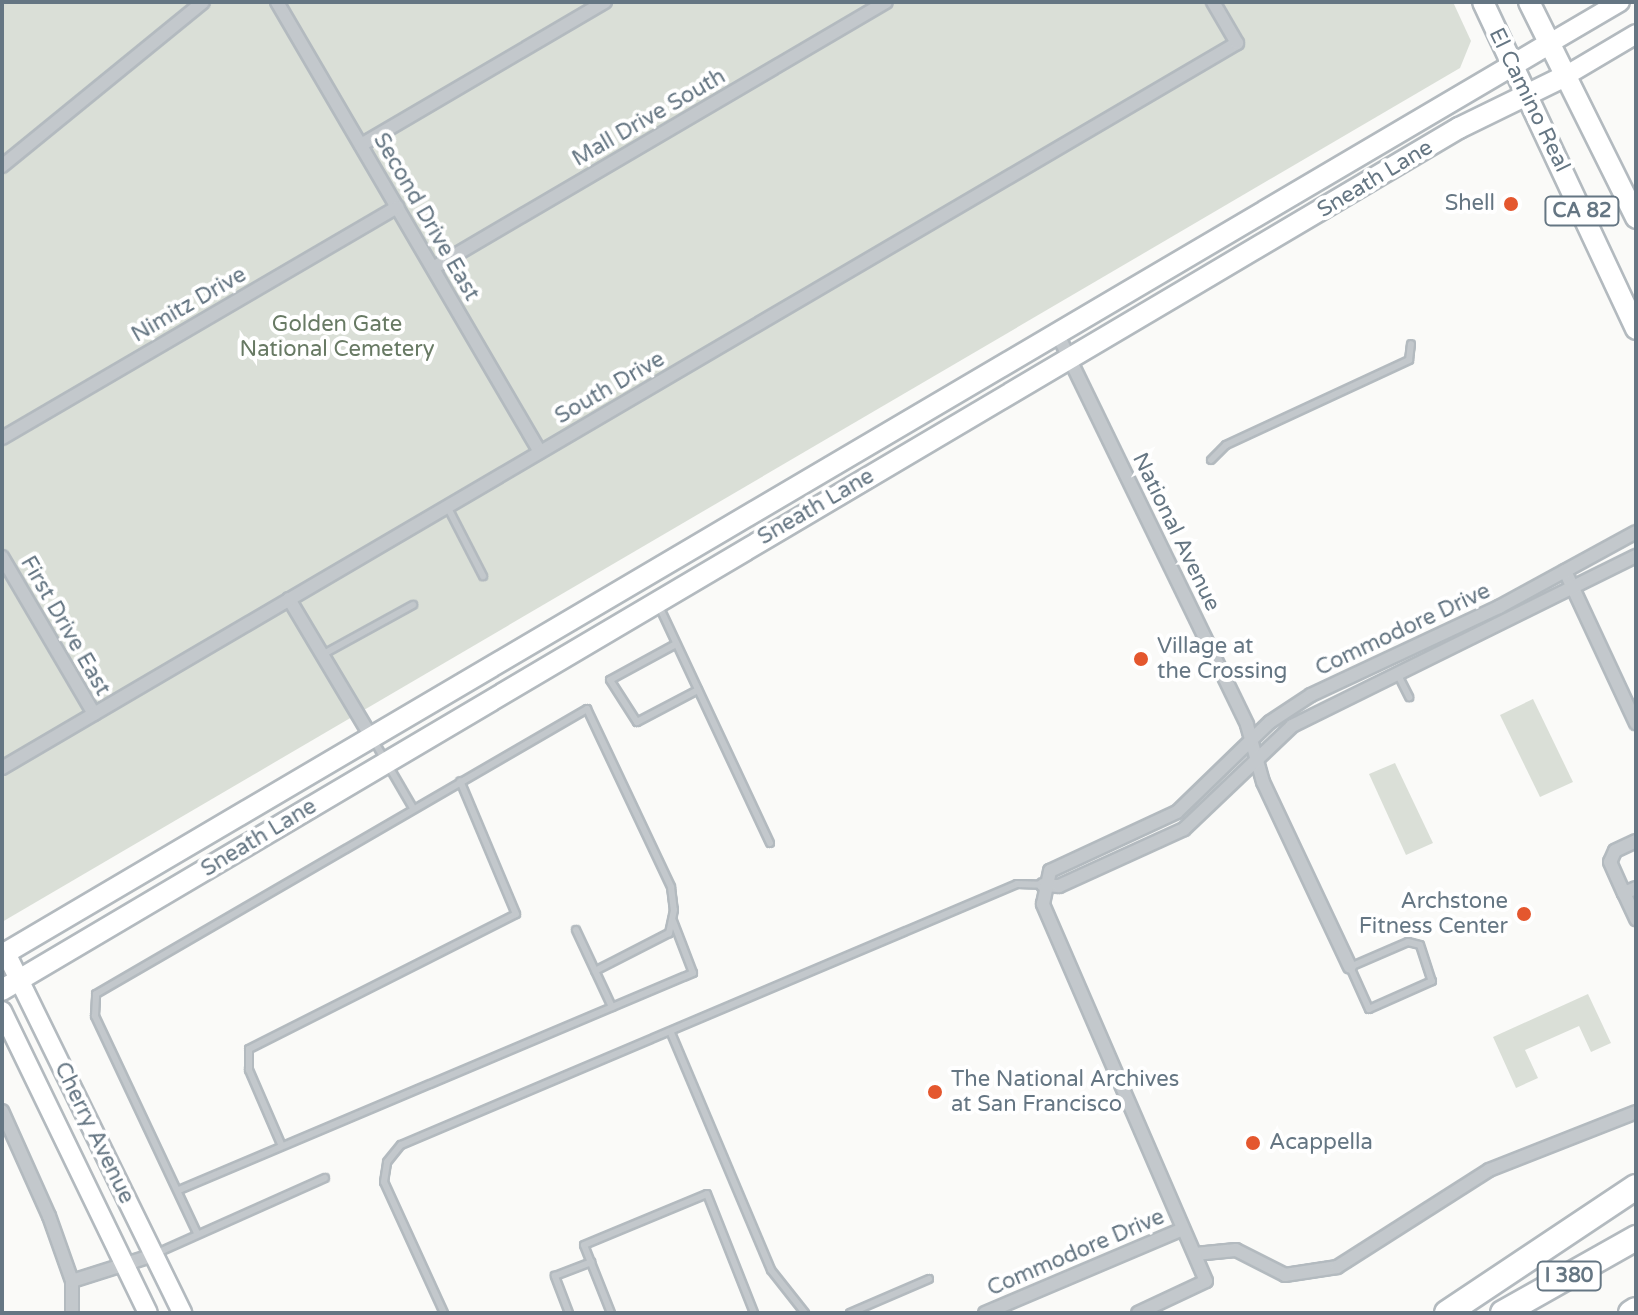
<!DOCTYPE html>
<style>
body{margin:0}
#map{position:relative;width:1638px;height:1315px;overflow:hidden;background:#fafaf8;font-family:"Varela Round",sans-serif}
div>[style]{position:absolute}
.green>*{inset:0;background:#dadfd7}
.roads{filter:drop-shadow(2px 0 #b3babf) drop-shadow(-2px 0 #b3babf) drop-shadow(0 2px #b3babf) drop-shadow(0 -2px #b3babf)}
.lane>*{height:6px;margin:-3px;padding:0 3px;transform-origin:3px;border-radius:3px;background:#c3c8cc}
.street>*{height:12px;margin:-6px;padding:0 6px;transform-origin:6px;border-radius:6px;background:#c3c8cc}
.secondary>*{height:18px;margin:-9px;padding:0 9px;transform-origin:9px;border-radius:9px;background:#fff}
.primary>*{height:20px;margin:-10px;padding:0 10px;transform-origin:10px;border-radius:10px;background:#fff}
.highway>*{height:24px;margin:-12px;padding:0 12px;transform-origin:12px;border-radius:12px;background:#fff}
.dots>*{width:22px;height:22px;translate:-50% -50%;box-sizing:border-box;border:4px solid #fff;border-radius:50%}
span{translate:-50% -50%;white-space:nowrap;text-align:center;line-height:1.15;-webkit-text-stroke:8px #fff;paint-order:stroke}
.shield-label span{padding:2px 6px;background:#fff;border:2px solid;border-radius:6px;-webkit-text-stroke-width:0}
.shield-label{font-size:20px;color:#657683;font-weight:700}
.street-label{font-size:22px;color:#657683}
.poi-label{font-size:22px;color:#657683}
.right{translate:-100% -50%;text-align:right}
.left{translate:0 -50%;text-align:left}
.park-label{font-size:22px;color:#687a64}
.frame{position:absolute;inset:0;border:4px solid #657683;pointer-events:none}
</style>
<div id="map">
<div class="green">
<div style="clip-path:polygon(2px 2px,1453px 2px,1471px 41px,1460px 68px,2px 922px)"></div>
<div style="clip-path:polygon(1533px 699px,1573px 782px,1540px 797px,1500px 715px)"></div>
<div style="clip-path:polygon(1395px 763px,1433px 843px,1406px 855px,1369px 774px)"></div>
<div style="clip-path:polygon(1588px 994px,1611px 1043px,1591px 1052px,1579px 1026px,1525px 1050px,1538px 1078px,1516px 1088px,1493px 1037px)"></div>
</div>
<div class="roads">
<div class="lane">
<div style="left:1211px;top:460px;width:21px;rotate:-45deg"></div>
<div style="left:1226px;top:445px;width:202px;rotate:-24.9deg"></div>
<div style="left:1409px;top:360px;width:16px;rotate:-83deg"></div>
<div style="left:447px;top:506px;width:79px;rotate:62.8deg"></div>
<div style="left:658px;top:604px;width:264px;rotate:64.9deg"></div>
<div style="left:676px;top:644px;width:75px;rotate:151.4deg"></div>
<div style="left:610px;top:680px;width:50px;rotate:57.3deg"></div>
<div style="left:637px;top:722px;width:69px;rotate:-27.7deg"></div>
<div style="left:322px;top:655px;width:104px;rotate:-28.8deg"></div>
<div style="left:1398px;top:675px;width:25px;rotate:63deg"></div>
<div style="left:374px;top:741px;width:78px;rotate:59.8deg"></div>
<div style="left:576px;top:930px;width:85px;rotate:64.9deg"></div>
<div style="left:1408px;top:942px;width:12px;rotate:14deg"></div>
<div style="left:1420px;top:945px;width:38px;rotate:72deg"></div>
<div style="left:1432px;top:981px;width:69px;rotate:156deg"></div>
<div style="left:1369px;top:1009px;width:46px;rotate:-114.3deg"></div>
<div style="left:1350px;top:967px;width:63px;rotate:-23.3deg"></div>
<div style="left:671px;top:1033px;width:257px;rotate:67.1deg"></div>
<div style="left:771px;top:1270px;width:55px;rotate:51.7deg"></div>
<div style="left:281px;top:1144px;width:81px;rotate:-113.4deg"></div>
<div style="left:249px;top:1070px;width:21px;rotate:-90deg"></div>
<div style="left:249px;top:1049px;width:299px;rotate:-26.8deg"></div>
<div style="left:516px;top:914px;width:144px;rotate:-112.8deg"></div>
<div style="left:179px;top:1190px;width:558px;rotate:-22.89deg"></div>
<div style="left:693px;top:973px;width:56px;rotate:-111deg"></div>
<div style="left:197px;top:1233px;width:240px;rotate:-115.2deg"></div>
<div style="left:95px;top:1016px;width:22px;rotate:-87deg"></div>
<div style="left:96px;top:994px;width:568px;rotate:-30.13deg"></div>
<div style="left:587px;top:709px;width:197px;rotate:64.7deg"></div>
<div style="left:671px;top:887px;width:23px;rotate:83deg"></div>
<div style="left:674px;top:910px;width:24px;rotate:102deg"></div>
<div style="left:669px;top:933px;width:83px;rotate:152.8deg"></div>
<div style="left:157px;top:1253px;width:184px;rotate:-24.1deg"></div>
<div style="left:444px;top:1313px;width:144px;rotate:-114.6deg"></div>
<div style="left:384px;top:1182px;width:20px;rotate:-81deg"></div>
<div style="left:387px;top:1162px;width:22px;rotate:-51deg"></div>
<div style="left:401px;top:1145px;width:669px;rotate:-22.96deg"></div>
<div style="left:1017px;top:884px;width:25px;rotate:2deg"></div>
<div style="left:569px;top:1313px;width:40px;rotate:-111deg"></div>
<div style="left:555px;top:1276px;width:39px;rotate:-21deg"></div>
<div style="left:611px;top:1313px;width:73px;rotate:-111.7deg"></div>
<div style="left:584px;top:1245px;width:133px;rotate:-22.5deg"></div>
<div style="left:707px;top:1194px;width:128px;rotate:68.4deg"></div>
<div style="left:850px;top:1313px;width:86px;rotate:-23.3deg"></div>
</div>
<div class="street">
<div style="left:277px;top:2px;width:521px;rotate:59.7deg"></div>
<div style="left:361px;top:145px;width:283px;rotate:-30.4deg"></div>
<div style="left:2px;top:166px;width:259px;rotate:-39.2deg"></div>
<div style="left:433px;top:268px;width:525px;rotate:-30.42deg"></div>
<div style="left:1058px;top:335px;width:433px;rotate:64.1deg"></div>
<div style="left:1247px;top:725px;width:59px;rotate:74.3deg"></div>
<div style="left:1263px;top:782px;width:204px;rotate:64.8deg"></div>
<div style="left:2px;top:438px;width:458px;rotate:-30.3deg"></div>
<div style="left:2px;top:557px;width:182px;rotate:59.6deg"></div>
<div style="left:1565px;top:571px;width:168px;rotate:65deg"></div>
<div style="left:289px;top:599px;width:162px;rotate:59.2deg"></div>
<div style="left:2px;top:768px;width:1432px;rotate:-30.41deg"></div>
<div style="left:1237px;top:43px;width:48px;rotate:-120.3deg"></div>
<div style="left:1636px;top:841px;width:23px;rotate:155deg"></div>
<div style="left:1615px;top:851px;width:12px;rotate:114deg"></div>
<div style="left:1610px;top:862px;width:34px;rotate:66deg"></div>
<div style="left:1624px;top:893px;width:13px;rotate:-23deg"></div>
<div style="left:1043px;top:885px;width:16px;rotate:4deg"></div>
<div style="left:1059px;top:886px;width:137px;rotate:-24.5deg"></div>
<div style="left:1184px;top:829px;width:149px;rotate:-43.6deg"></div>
<div style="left:1292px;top:726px;width:384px;rotate:-26.3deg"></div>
<div style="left:1624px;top:893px;width:29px;rotate:65deg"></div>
<div style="left:2px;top:1111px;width:115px;rotate:65.9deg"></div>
<div style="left:49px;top:1216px;width:69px;rotate:70.5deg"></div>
<div style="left:72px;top:1281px;width:32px;rotate:90deg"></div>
<div style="left:1195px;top:1254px;width:41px;rotate:-5.6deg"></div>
<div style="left:1236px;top:1250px;width:55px;rotate:27deg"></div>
<div style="left:1285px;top:1275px;width:53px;rotate:-8.7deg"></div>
<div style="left:1337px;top:1267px;width:180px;rotate:-32.5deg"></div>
<div style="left:1489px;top:1170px;width:158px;rotate:-21.5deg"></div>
<div style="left:72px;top:1281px;width:86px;rotate:-17.6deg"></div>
<div style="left:985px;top:1313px;width:215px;rotate:-23deg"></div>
<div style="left:1138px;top:1313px;width:75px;rotate:-25.2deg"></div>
<div style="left:1206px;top:1281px;width:411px;rotate:-113.4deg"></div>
<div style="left:1043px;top:904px;width:34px;rotate:-78deg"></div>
<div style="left:1050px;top:871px;width:140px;rotate:-24.9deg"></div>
<div style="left:1177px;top:812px;width:129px;rotate:-44.1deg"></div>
<div style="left:1270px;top:722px;width:49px;rotate:-33.4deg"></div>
<div style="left:1311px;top:695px;width:208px;rotate:-25.1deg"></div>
<div style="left:1499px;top:607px;width:156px;rotate:-28.7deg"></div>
</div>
<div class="secondary">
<div style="left:1550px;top:43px;width:81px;rotate:-30.4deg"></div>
<div style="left:1567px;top:75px;width:80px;rotate:-30.7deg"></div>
<div style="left:6px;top:953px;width:401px;rotate:63.9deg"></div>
<div style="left:2px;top:1011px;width:335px;rotate:64.2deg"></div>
</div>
<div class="primary">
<div style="left:1483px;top:2px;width:361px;rotate:64.9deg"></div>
<div style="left:1529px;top:2px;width:241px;rotate:63.6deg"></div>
<div style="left:2px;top:955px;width:1797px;rotate:-30.5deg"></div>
<div style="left:2px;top:990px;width:1693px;rotate:-30.61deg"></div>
<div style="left:1459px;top:128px;width:120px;rotate:-26.1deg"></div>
</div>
<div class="highway">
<div style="left:1447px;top:1313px;width:227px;rotate:-33.7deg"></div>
<div style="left:1503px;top:1313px;width:153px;rotate:-29.4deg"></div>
<div style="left:1631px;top:1313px;width:6px;rotate:-31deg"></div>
</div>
</div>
<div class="dots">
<div style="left:1511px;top:204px;background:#e4572e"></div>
<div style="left:1141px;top:659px;background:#e4572e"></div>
<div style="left:1524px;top:914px;background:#e4572e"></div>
<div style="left:935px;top:1092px;background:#e4572e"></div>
<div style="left:1253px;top:1143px;background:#e4572e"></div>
</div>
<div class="shield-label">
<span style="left:1582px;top:211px">CA 82</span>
<span style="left:1569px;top:1276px">I 380</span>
</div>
<div class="street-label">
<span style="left:1529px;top:100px;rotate:64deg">El Camino Real</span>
<span style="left:649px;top:118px;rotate:-30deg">Mall Drive South</span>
<span style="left:1375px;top:179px;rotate:-31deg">Sneath Lane</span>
<span style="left:426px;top:217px;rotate:60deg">Second Drive East</span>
<span style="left:189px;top:305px;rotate:-30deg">Nimitz Drive</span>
<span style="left:610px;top:388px;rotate:-30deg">South Drive</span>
<span style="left:816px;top:507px;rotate:-30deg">Sneath Lane</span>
<span style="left:1176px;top:532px;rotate:64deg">National Avenue</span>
<span style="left:65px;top:626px;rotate:60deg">First Drive East</span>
<span style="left:1403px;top:630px;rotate:-25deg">Commodore Drive</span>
<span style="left:259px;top:838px;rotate:-31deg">Sneath Lane</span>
<span style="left:94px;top:1133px;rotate:64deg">Cherry Avenue</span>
<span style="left:1076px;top:1253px;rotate:-23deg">Commodore Drive</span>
</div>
<div class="poi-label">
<span class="right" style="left:1495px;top:204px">Shell</span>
<span class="left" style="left:1157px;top:659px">Village at<br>the Crossing</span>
<span class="right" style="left:1508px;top:914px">Archstone<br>Fitness Center</span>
<span class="left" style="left:951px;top:1092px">The National Archives<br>at San Francisco</span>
<span class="left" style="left:1269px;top:1143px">Acappella</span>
</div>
<div class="park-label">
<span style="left:337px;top:337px">Golden Gate<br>National Cemetery</span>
</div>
<div class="frame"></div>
</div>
